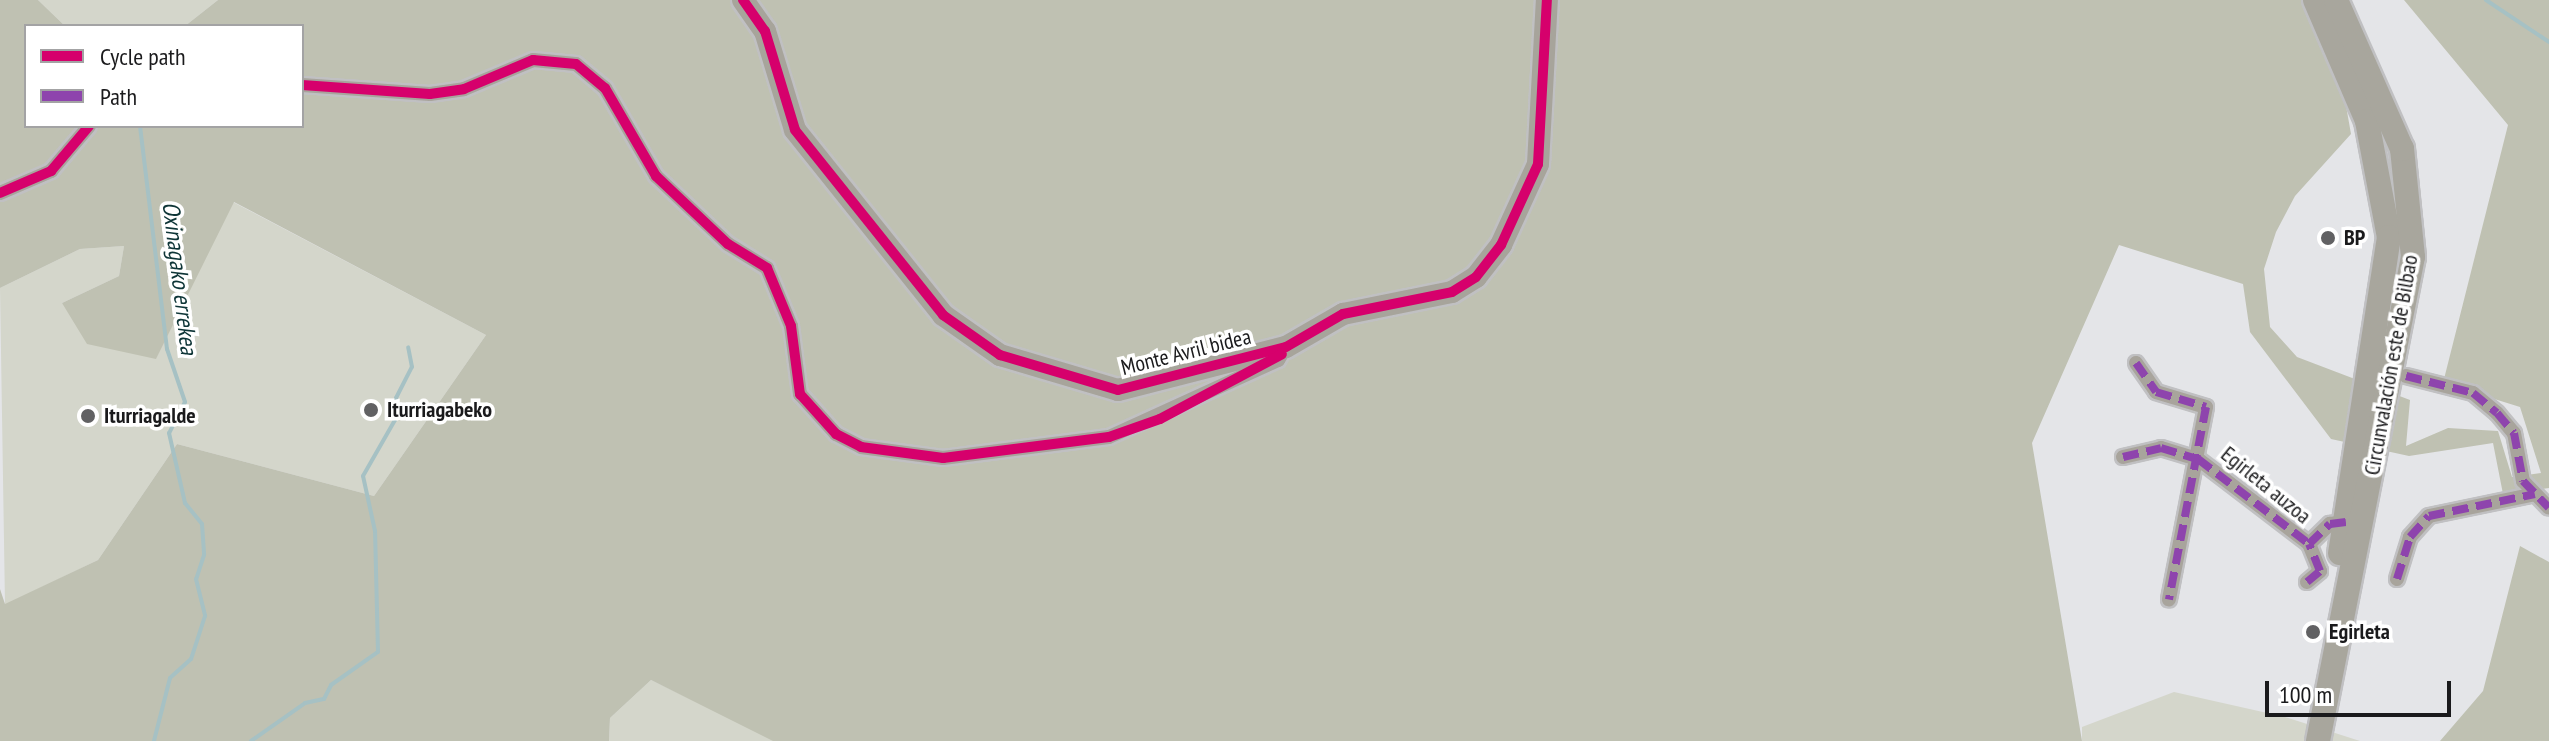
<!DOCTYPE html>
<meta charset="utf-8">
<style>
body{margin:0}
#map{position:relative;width:2549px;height:741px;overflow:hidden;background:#e4e5e8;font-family:"PT Sans Narrow",sans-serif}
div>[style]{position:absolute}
.green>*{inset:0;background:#d4d6cb}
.forest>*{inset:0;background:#bfc1b2}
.stream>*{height:4px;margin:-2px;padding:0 2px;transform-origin:2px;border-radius:2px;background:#a6c1c4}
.roads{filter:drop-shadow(2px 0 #c0c0c2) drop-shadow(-2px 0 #c0c0c2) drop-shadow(0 2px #c0c0c2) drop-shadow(0 -2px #c0c0c2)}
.street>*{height:14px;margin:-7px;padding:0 7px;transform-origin:7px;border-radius:7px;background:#a8a49c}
.secondary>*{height:22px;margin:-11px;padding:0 11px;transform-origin:11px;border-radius:11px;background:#a7a49b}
.primary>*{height:24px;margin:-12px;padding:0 12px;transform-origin:12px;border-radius:12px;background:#a8a69d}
.quiet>*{height:8px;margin-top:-4px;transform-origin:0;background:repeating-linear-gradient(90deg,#8e44ad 0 16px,transparent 0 24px)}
.cycleway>*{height:10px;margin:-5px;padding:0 5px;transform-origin:5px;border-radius:5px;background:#d6006c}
.dots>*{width:22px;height:22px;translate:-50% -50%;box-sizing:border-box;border:4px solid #fff;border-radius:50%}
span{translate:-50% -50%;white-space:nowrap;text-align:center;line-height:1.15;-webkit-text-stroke:7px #fff;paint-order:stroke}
.poi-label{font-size:22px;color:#1a1a1c;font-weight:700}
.left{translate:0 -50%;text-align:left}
.street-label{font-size:22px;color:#1a1a1c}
.water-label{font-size:24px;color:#0e3537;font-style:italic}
.legend{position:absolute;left:24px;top:24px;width:280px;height:104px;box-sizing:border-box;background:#fff;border:2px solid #a3a3a4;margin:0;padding:10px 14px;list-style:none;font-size:24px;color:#1a1a1c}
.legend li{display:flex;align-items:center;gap:16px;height:40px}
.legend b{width:40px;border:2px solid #a3a3a4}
.scale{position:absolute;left:2265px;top:681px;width:186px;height:36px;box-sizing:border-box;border:4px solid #1a1a1c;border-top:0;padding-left:10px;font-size:24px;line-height:28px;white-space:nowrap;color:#1a1a1c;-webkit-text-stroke:6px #fff;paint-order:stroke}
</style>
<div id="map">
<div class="green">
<div style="clip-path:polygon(38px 0,218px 0,185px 26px,65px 26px)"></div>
<div style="clip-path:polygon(233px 202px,486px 335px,374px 496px,177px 444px,98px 560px,5px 605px,0 288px,80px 249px,124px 246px,119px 276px,62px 303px,156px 358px)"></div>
<div style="clip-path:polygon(651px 680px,773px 739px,773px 741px,609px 741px,610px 718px)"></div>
<div style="clip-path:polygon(2174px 692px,2285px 717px,2360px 741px,2082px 741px,2082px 727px)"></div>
</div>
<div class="forest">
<div style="clip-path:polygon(0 0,38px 0,65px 26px,26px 26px,26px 126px,302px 126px,302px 26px,185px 26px,218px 0,2303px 0,2342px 83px,2351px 134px,2295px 196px,2276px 232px,2264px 269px,2270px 327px,2297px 357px,2410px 400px,2406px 446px,2448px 428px,2498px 431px,2512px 477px,2541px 473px,2520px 407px,2443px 383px,2508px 125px,2404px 0,2549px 0,2549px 488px,2503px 494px,2493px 443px,2409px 456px,2331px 439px,2250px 332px,2243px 284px,2119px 245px,2032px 443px,2082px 741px,773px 741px,651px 680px,610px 718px,609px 741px,0 741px,0 589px,5px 604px,98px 560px,177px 444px,374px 496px,486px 335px,234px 202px,156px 359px,87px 344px,62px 303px,119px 276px,124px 246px,80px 249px,0 288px)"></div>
<div style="clip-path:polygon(2520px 546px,2549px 562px,2549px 741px,2440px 741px,2483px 691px)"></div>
</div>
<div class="stream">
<div style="left:2486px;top:0;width:76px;rotate:33.7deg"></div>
<div style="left:140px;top:126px;width:225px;rotate:83.1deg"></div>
<div style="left:167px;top:349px;width:56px;rotate:71.2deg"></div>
<div style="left:185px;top:402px;width:35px;rotate:117deg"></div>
<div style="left:169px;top:433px;width:72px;rotate:77.1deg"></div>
<div style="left:185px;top:503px;width:27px;rotate:51deg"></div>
<div style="left:202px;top:524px;width:31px;rotate:86deg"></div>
<div style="left:204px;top:555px;width:25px;rotate:108deg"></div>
<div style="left:196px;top:579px;width:38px;rotate:76deg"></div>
<div style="left:205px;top:616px;width:45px;rotate:108deg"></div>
<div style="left:191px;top:659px;width:28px;rotate:138deg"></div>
<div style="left:170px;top:678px;width:65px;rotate:104.3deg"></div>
<div style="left:251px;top:741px;width:66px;rotate:-35.1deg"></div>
<div style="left:305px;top:703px;width:19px;rotate:-12deg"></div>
<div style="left:324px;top:699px;width:16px;rotate:-63deg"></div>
<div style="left:331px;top:685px;width:57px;rotate:-35.1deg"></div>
<div style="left:378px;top:652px;width:121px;rotate:-91.4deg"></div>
<div style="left:375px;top:531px;width:56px;rotate:-102.3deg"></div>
<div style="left:363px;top:476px;width:64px;rotate:-60.3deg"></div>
<div style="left:395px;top:420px;width:22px;rotate:-87deg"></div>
<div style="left:396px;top:398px;width:35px;rotate:-63deg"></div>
<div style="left:412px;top:367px;width:20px;rotate:-101deg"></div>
</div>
<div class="roads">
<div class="street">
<div style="left:302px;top:85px;width:128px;rotate:4deg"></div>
<div style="left:430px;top:94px;width:34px;rotate:-8deg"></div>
<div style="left:464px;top:89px;width:75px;rotate:-22.8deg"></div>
<div style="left:533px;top:60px;width:43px;rotate:5.3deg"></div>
<div style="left:576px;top:64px;width:38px;rotate:40deg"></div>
<div style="left:605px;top:88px;width:102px;rotate:59.9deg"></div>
<div style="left:656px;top:176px;width:99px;rotate:43.4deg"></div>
<div style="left:728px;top:244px;width:46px;rotate:31.6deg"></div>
<div style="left:767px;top:268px;width:63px;rotate:67.5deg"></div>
<div style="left:791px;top:326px;width:69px;rotate:82.5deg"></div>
<div style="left:800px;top:394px;width:54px;rotate:48deg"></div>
<div style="left:836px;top:434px;width:28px;rotate:27deg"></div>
<div style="left:861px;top:447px;width:83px;rotate:7.6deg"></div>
<div style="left:943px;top:458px;width:167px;rotate:-7.2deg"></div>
<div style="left:1109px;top:437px;width:186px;rotate:-24.5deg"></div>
<div style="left:1278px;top:360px;width:15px;rotate:-58deg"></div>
<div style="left:0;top:193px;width:56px;rotate:-23.3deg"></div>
<div style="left:51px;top:171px;width:59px;rotate:-49.8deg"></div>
<div style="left:2136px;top:363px;width:35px;rotate:55deg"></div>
<div style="left:2156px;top:392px;width:52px;rotate:16.7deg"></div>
<div style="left:2206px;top:407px;width:196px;rotate:100.9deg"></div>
<div style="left:2406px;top:376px;width:69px;rotate:14.2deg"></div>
<div style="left:2473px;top:393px;width:31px;rotate:40deg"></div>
<div style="left:2497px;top:413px;width:26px;rotate:50deg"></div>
<div style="left:2514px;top:433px;width:49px;rotate:79.4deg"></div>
<div style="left:2523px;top:481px;width:37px;rotate:46deg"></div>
<div style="left:2123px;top:457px;width:39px;rotate:-13deg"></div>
<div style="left:2161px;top:448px;width:39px;rotate:17deg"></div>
<div style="left:2198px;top:459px;width:140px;rotate:37.4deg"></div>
<div style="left:2309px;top:544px;width:29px;rotate:-44deg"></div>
<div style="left:2330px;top:524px;width:16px;rotate:-7deg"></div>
<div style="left:2397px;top:579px;width:44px;rotate:-72.8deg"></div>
<div style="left:2410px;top:537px;width:28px;rotate:-48deg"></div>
<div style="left:2429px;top:516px;width:108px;rotate:-11.7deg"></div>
<div style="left:2307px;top:582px;width:17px;rotate:-40deg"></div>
<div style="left:2320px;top:571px;width:29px;rotate:-112deg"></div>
</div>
<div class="secondary">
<div style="left:743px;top:0;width:38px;rotate:55deg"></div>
<div style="left:765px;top:31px;width:103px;rotate:73.1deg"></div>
<div style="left:795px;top:130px;width:237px;rotate:51.3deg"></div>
<div style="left:943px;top:315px;width:70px;rotate:35.1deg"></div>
<div style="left:1000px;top:355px;width:123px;rotate:16.5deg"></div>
<div style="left:1118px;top:390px;width:173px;rotate:-14.4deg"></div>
<div style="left:1286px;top:347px;width:66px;rotate:-30.1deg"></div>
<div style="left:1343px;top:314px;width:111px;rotate:-11.4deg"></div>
<div style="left:1452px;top:292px;width:28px;rotate:-32deg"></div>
<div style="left:1476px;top:277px;width:41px;rotate:-52deg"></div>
<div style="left:1501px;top:245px;width:89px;rotate:-65.4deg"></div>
<div style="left:1538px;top:164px;width:164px;rotate:-86.9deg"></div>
</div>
<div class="primary">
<div style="left:2315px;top:0;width:132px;rotate:66.7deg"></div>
<div style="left:2367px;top:121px;width:118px;rotate:79.3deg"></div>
<div style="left:2389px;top:237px;width:320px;rotate:98.8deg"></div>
<div style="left:2318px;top:741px;width:493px;rotate:-78.9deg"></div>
<div style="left:2413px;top:257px;width:109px;rotate:-95.8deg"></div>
<div style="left:2402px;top:149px;width:163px;rotate:-113.9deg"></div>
</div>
</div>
<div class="quiet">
<div style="left:2136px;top:363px;width:35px;rotate:55deg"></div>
<div style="left:2156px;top:392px;width:52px;rotate:16.7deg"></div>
<div style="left:2206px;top:407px;width:196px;rotate:100.9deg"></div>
<div style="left:2406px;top:376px;width:69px;rotate:14.2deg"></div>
<div style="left:2473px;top:393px;width:31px;rotate:40deg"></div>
<div style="left:2497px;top:413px;width:26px;rotate:50deg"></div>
<div style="left:2514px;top:433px;width:49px;rotate:79.4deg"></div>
<div style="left:2523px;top:481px;width:37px;rotate:46deg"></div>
<div style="left:2123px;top:457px;width:39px;rotate:-13deg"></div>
<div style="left:2161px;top:448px;width:39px;rotate:17deg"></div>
<div style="left:2198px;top:459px;width:140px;rotate:37.4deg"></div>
<div style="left:2309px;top:544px;width:29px;rotate:-44deg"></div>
<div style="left:2330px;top:524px;width:16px;rotate:-7deg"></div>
<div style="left:2397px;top:579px;width:44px;rotate:-72.8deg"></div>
<div style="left:2410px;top:537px;width:28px;rotate:-48deg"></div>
<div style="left:2429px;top:516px;width:108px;rotate:-11.7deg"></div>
<div style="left:2307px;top:582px;width:17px;rotate:-40deg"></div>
<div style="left:2320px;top:571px;width:29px;rotate:-112deg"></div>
</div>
<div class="cycleway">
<div style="left:743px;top:0;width:38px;rotate:55deg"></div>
<div style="left:765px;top:31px;width:103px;rotate:73.1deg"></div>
<div style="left:795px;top:130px;width:237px;rotate:51.3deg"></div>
<div style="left:943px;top:315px;width:70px;rotate:35.1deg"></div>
<div style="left:1000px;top:355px;width:123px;rotate:16.5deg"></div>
<div style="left:1118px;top:390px;width:173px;rotate:-14.4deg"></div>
<div style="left:1286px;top:347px;width:66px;rotate:-30.1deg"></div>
<div style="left:1343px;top:314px;width:111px;rotate:-11.4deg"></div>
<div style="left:1452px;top:292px;width:28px;rotate:-32deg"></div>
<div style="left:1476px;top:277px;width:41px;rotate:-52deg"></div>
<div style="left:1501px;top:245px;width:89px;rotate:-65.4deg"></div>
<div style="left:1538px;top:164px;width:164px;rotate:-86.9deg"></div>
<div style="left:302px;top:85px;width:128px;rotate:4deg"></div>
<div style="left:430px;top:94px;width:34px;rotate:-8deg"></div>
<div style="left:464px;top:89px;width:75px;rotate:-22.8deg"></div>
<div style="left:533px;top:60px;width:43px;rotate:5.3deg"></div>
<div style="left:576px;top:64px;width:38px;rotate:40deg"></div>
<div style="left:605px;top:88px;width:102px;rotate:59.9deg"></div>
<div style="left:656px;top:176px;width:99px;rotate:43.4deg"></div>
<div style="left:728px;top:244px;width:46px;rotate:31.6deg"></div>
<div style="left:767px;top:268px;width:63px;rotate:67.5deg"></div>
<div style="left:791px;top:326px;width:69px;rotate:82.5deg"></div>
<div style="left:800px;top:394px;width:54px;rotate:48deg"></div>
<div style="left:836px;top:434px;width:28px;rotate:27deg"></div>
<div style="left:861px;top:447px;width:83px;rotate:7.6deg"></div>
<div style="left:943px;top:458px;width:167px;rotate:-7.2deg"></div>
<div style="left:1109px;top:437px;width:54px;rotate:-19.4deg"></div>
<div style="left:1160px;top:419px;width:138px;rotate:-28deg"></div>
<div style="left:0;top:193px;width:56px;rotate:-23.3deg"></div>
<div style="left:51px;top:171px;width:59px;rotate:-49.8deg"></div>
</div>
<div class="dots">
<div style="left:2328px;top:238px;background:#616163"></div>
<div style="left:371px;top:410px;background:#616163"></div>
<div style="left:88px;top:416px;background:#616163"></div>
<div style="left:2313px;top:632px;background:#616163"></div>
</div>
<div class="poi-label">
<span class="left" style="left:2344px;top:238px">BP</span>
<span class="left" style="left:387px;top:410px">Iturriagabeko</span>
<span class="left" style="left:104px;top:416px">Iturriagalde</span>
<span class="left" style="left:2329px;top:632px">Egirleta</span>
</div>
<div class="street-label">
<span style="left:1186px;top:352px;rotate:-14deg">Monte Avril bidea</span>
<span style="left:2391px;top:365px;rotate:-80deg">Circunvalación este de Bilbao</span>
<span style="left:2266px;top:485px;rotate:39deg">Egirleta auzoa</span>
</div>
<div class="water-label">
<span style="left:180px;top:278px;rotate:83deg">Oxinagako errekea</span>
</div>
<ul class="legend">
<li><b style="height:10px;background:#d6006c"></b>Cycle path</li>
<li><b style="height:10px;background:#8e44ad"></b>Path</li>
</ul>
<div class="scale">100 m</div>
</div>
